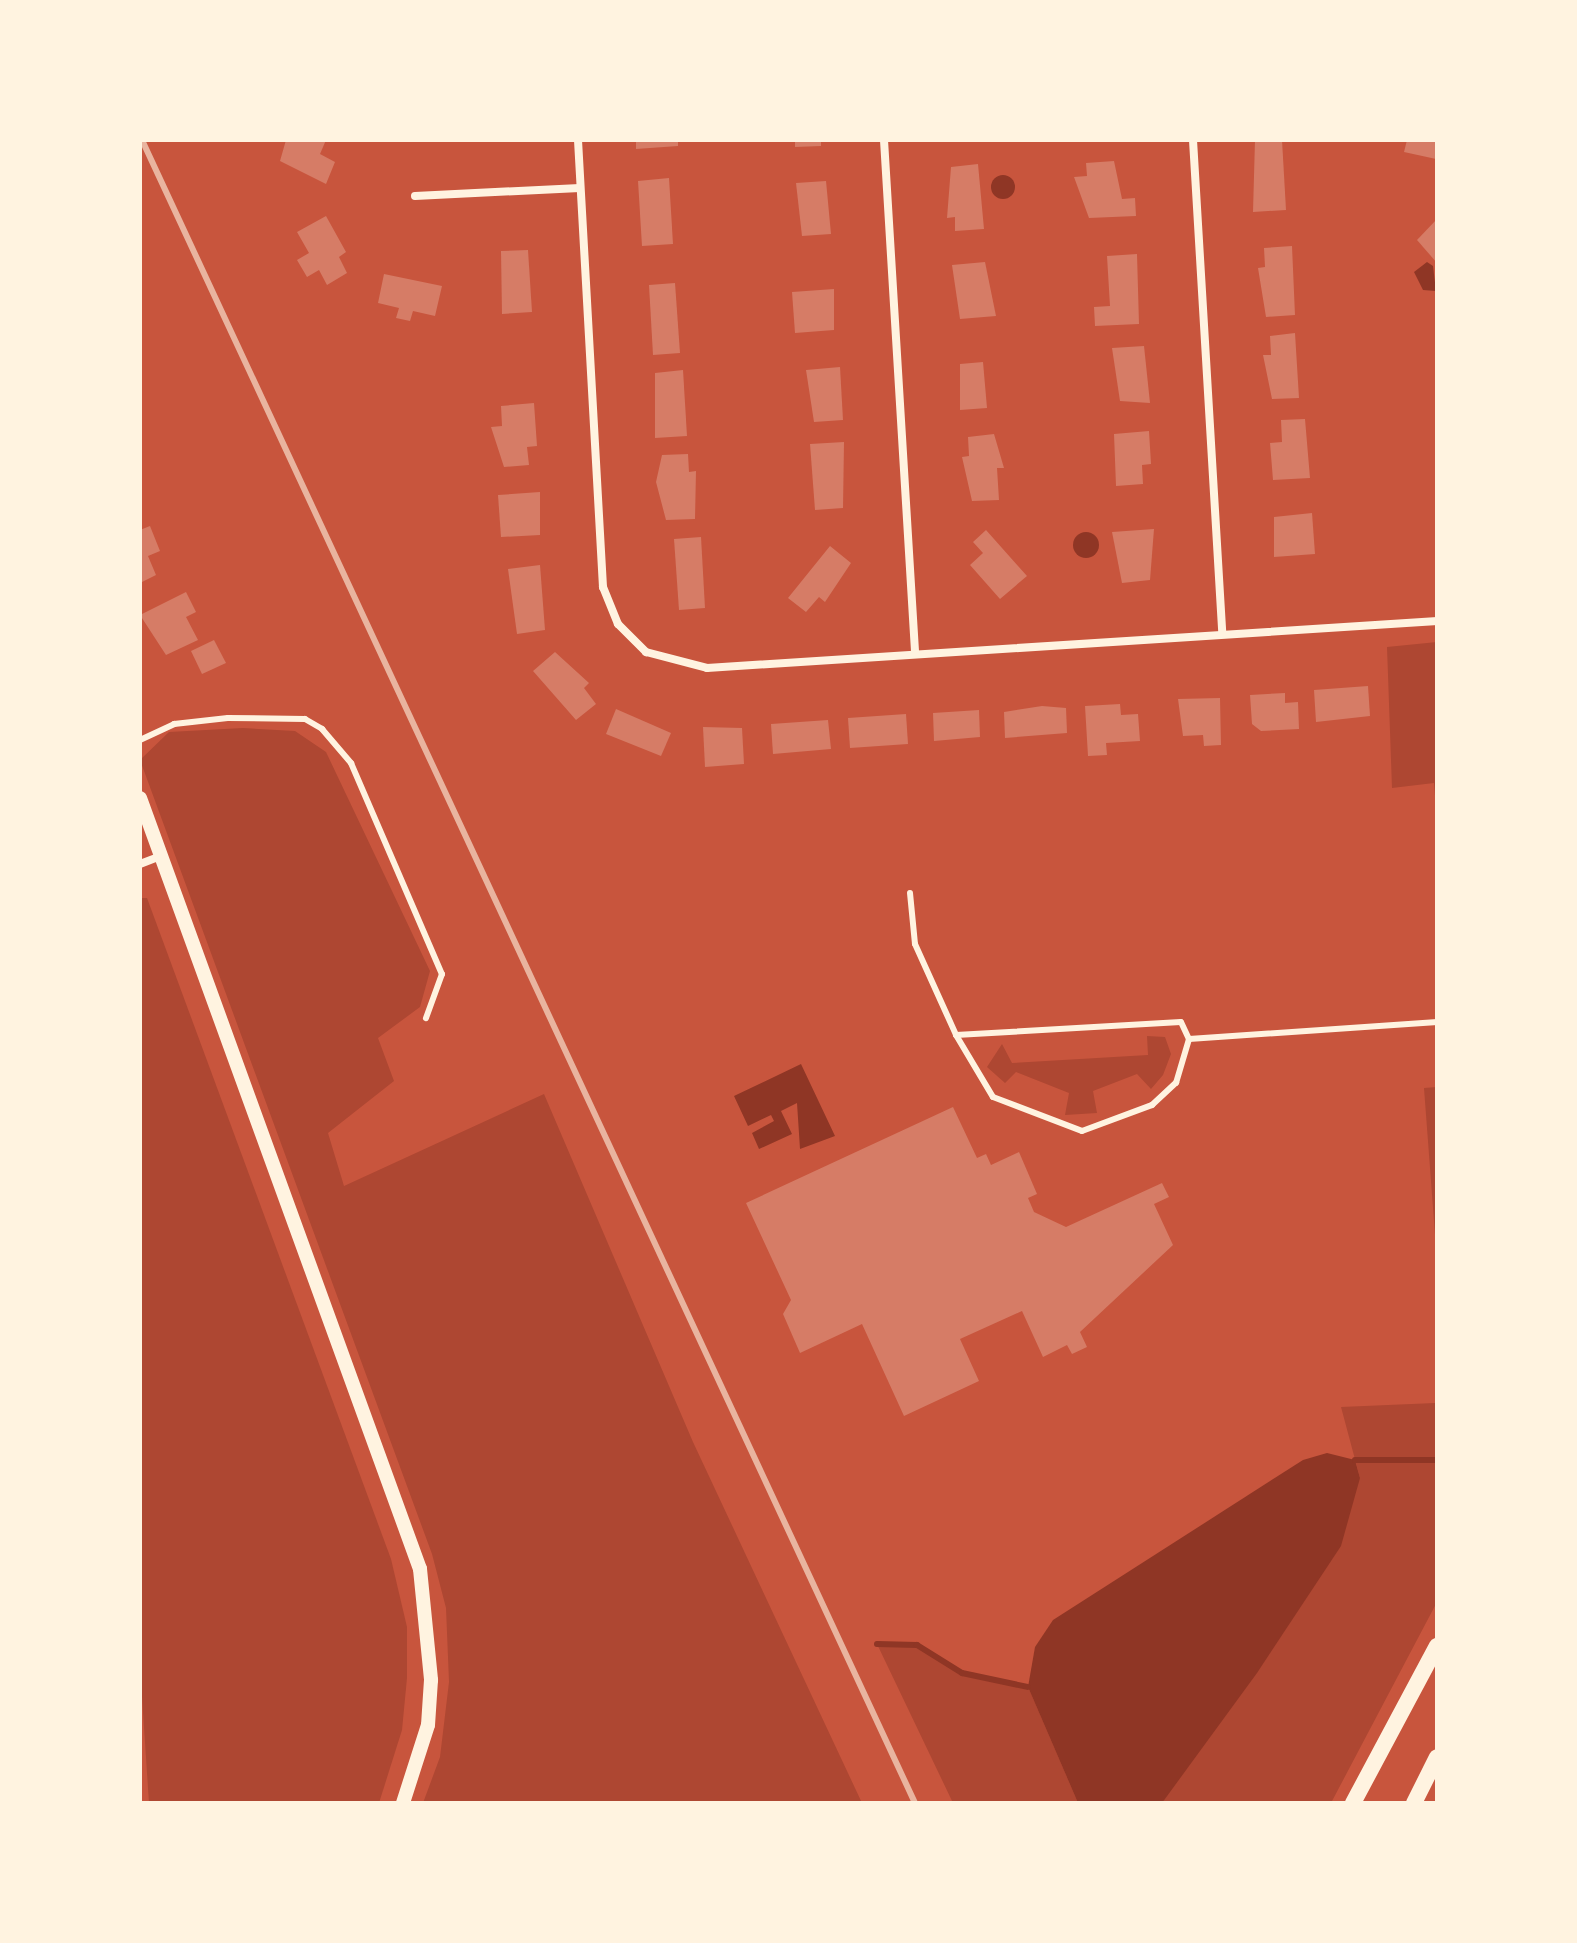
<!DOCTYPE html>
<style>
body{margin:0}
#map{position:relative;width:1577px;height:1943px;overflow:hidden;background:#c8553d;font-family:Poppins,sans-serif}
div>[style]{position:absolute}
.green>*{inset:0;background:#ae4732}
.water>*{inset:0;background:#8f3625}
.round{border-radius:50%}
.stream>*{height:6px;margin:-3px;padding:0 3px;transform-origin:3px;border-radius:3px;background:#8f3625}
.building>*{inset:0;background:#d67c66}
.service>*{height:6px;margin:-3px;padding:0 3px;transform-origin:3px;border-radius:3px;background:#fff3e0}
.minor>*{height:8px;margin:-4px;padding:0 4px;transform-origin:4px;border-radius:4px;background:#fff3e0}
.tertiary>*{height:14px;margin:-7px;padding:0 7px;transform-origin:7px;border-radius:7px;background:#fff3e0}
.secondary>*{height:16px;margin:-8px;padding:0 8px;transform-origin:8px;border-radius:8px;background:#fff3e0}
.rail>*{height:6px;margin:-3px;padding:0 3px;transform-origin:3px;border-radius:3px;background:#e9b49f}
span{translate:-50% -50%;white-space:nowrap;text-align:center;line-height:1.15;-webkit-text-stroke:6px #fff3e0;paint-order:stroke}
.frame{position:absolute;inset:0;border:142px solid #fff3e0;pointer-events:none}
</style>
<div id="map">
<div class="green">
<div style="clip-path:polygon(1437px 642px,1437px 821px,1434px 783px,1392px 788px,1387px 647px)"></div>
<div style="clip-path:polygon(243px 728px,295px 731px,326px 752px,430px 971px,420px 1007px,378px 1038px,394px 1081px,328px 1133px,344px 1186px,544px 1094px,693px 1442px,862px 1803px,423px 1803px,440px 1757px,449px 1682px,446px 1608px,432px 1554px,140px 760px,169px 732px)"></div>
<div style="clip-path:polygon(140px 898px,147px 898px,391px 1559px,407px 1627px,407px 1678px,402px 1730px,379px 1803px,149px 1803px,140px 1666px)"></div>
<div style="clip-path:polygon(1147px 1036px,1165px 1037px,1171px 1054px,1163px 1075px,1151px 1089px,1137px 1074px,1093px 1091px,1097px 1113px,1065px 1115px,1069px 1093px,1016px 1072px,1005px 1083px,987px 1067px,1002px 1044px,1012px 1063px,1148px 1055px)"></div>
<div style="clip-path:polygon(1437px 1087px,1437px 1261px,1424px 1088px)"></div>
<div style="clip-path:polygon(1437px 1385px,1437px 1602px,1331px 1803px,1162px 1803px,1360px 1478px,1341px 1407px,1435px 1403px)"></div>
<div style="clip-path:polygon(877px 1644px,917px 1645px,962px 1673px,1028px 1687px,1078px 1803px,953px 1803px)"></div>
</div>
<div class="water">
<div class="round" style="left:991px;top:175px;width:24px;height:24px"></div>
<div style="clip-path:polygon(1427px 262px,1433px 266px,1436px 291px,1423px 290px,1414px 272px)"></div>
<div class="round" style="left:1073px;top:532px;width:26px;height:26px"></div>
<div style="clip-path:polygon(801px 1064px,835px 1136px,800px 1149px,797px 1103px,781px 1111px,792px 1134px,759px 1149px,752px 1133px,774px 1121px,771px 1115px,748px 1126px,734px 1096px)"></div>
<div style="clip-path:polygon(1327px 1453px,1355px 1460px,1360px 1478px,1341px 1546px,1257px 1673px,1162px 1803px,1078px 1803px,1028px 1687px,1035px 1647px,1053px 1620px,1303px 1460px)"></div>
</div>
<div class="stream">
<div style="left:1355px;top:1460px;width:82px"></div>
<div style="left:877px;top:1644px;width:40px;rotate:1.4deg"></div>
<div style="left:917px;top:1645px;width:53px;rotate:31.9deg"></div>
<div style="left:962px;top:1673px;width:67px;rotate:12deg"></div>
</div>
<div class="building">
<div style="clip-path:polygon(286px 140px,326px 140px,320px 154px,335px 162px,326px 184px,280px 161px)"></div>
<div style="clip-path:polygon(636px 140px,678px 140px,678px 146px,636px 149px)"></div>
<div style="clip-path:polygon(795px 140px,821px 140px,821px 146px,795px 147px)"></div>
<div style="clip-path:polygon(1255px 140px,1282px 140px,1286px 210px,1253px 212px)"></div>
<div style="clip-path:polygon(1407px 140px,1437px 140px,1436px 159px,1404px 152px)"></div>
<div style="clip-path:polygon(1114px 161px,1122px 199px,1135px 198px,1136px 216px,1089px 218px,1074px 177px,1087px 176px,1086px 163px)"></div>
<div style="clip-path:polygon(978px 164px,984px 229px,955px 231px,955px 217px,947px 218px,951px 167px)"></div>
<div style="clip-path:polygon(669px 178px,673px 244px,642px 246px,638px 181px)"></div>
<div style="clip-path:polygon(826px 181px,831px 234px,802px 236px,796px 183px)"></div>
<div style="clip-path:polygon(326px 216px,346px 252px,339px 257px,347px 273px,327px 285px,319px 270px,307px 277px,297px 260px,309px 253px,297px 232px)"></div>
<div style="clip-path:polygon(1437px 219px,1437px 263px,1417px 240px)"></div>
<div style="clip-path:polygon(1292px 246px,1295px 315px,1266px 317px,1258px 268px,1265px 267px,1264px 248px)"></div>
<div style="clip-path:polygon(528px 250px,532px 312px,502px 314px,501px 251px)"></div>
<div style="clip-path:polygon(1137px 254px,1139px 324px,1095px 326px,1094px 307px,1110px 306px,1107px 256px)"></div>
<div style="clip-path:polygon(985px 262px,996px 316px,960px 319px,952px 265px)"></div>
<div style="clip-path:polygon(384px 274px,442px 286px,435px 316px,413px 311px,410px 321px,396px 318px,399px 308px,378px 303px)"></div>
<div style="clip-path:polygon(675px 283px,680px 353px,653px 355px,649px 285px)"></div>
<div style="clip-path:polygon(834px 289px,834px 330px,795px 333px,792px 292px)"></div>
<div style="clip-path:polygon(1295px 333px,1299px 398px,1272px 399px,1263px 355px,1271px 355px,1270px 336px)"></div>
<div style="clip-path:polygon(1144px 346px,1150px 403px,1120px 401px,1112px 348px)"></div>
<div style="clip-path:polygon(983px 362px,987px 408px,960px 410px,960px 364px)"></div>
<div style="clip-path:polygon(840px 367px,843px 420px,814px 422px,806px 370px)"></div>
<div style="clip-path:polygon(683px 370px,687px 436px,655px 438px,655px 373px)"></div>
<div style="clip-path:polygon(534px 403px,537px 446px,527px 447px,529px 465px,504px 467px,491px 427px,502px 426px,501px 406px)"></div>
<div style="clip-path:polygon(1305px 419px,1310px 478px,1273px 480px,1270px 443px,1282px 442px,1281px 420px)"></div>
<div style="clip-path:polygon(1149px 431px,1151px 464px,1142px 465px,1143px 484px,1116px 486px,1114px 434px)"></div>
<div style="clip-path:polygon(994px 434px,1004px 468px,997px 468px,999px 500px,972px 501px,962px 457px,969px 456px,968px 437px)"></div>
<div style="clip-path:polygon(844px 442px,843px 508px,815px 510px,810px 444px)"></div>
<div style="clip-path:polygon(688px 454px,689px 472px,696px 471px,695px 519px,666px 520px,656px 482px,662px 455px)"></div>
<div style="clip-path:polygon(540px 492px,540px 535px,501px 537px,498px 495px)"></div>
<div style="clip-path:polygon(1312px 513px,1315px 554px,1274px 557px,1274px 517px)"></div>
<div style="clip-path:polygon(150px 526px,160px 551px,148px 556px,156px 575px,140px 583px,140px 530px)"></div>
<div style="clip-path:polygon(1154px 529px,1150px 580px,1122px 583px,1112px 532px)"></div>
<div style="clip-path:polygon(986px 530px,1027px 576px,1000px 599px,970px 565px,983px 553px,973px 542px)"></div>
<div style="clip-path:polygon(701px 537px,705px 608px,679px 610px,674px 539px)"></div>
<div style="clip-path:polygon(830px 546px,851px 563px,825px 602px,819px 597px,806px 612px,788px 598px)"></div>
<div style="clip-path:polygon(540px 565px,545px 630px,517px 634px,508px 569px)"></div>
<div style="clip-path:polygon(186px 592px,196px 612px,186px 617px,198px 640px,166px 655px,140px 615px)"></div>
<div style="clip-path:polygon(214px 640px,226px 663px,202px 674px,191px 651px)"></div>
<div style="clip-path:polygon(555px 652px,589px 683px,584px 688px,596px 704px,576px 720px,533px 671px)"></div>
<div style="clip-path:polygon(1368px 686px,1370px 716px,1316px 722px,1314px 690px)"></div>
<div style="clip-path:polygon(1285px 693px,1285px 703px,1298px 702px,1299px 729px,1261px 731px,1252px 724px,1250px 695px)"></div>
<div style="clip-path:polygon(1220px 698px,1221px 745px,1204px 746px,1203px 735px,1183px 736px,1178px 699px)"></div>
<div style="clip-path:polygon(1120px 704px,1121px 715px,1138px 714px,1140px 741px,1106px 743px,1107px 755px,1088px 756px,1085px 706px)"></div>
<div style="clip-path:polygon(1042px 706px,1066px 708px,1067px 733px,1005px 738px,1004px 712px)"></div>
<div style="clip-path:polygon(616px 709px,671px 733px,661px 756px,606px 734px)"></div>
<div style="clip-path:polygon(979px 710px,980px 737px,934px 741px,933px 713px)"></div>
<div style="clip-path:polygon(906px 714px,908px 744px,850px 748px,848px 718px)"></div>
<div style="clip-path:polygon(828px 720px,831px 749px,773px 754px,771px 724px)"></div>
<div style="clip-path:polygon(703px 727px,742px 728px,744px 764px,705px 767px)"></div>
<div style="clip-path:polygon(953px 1107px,977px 1158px,986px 1154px,991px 1165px,1019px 1152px,1037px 1194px,1028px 1198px,1034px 1212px,1066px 1227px,1162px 1183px,1169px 1197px,1154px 1204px,1173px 1245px,1080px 1332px,1087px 1347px,1072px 1354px,1067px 1345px,1043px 1357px,1022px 1311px,960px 1339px,979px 1381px,904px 1416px,862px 1324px,800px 1353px,783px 1314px,791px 1300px,746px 1203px)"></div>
</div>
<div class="service">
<div style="left:140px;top:740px;width:38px;rotate:-25deg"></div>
<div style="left:174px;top:724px;width:54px;rotate:-6.3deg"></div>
<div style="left:228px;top:718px;width:77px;rotate:0.7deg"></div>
<div style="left:305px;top:719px;width:20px;rotate:30deg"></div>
<div style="left:322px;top:729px;width:45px;rotate:49.5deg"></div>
<div style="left:351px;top:763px;width:230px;rotate:66.7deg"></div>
<div style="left:442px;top:974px;width:47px;rotate:110deg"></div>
<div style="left:910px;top:893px;width:51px;rotate:84.4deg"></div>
<div style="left:915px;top:944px;width:100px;rotate:65.7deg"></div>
<div style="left:956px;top:1035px;width:225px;rotate:-3.3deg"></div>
<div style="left:1181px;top:1022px;width:19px;rotate:65deg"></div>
<div style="left:1189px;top:1039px;width:249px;rotate:-3.9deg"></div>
<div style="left:956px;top:1035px;width:72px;rotate:59.2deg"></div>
<div style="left:993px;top:1097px;width:95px;rotate:20.9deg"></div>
<div style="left:1082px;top:1131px;width:75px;rotate:-20.4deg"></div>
<div style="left:1152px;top:1105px;width:33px;rotate:-43deg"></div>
<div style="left:1176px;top:1083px;width:46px;rotate:-73.5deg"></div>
</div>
<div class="minor">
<div style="left:578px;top:140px;width:448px;rotate:86.8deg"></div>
<div style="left:603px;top:587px;width:40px;rotate:68deg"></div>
<div style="left:618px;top:624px;width:40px;rotate:45deg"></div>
<div style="left:646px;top:652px;width:63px;rotate:14.7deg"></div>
<div style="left:707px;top:668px;width:732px;rotate:-3.68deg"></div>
<div style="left:884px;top:140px;width:512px;rotate:86.53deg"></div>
<div style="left:1193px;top:140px;width:494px;rotate:86.6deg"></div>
<div style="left:415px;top:196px;width:165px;rotate:-2.8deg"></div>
<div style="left:140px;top:864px;width:22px;rotate:-21deg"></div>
</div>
<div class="tertiary">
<div style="left:140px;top:798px;width:820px;rotate:70.04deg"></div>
<div style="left:420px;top:1569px;width:112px;rotate:84.3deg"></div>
<div style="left:431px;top:1680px;width:45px;rotate:93.8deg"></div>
<div style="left:428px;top:1725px;width:82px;rotate:107.8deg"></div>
</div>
<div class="secondary">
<div style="left:1353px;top:1803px;width:178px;rotate:-61.9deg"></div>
<div style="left:1414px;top:1803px;width:51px;rotate:-63.4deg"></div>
</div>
<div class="rail">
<div style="left:142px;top:140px;width:1834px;rotate:65.07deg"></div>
</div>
<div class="frame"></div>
</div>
